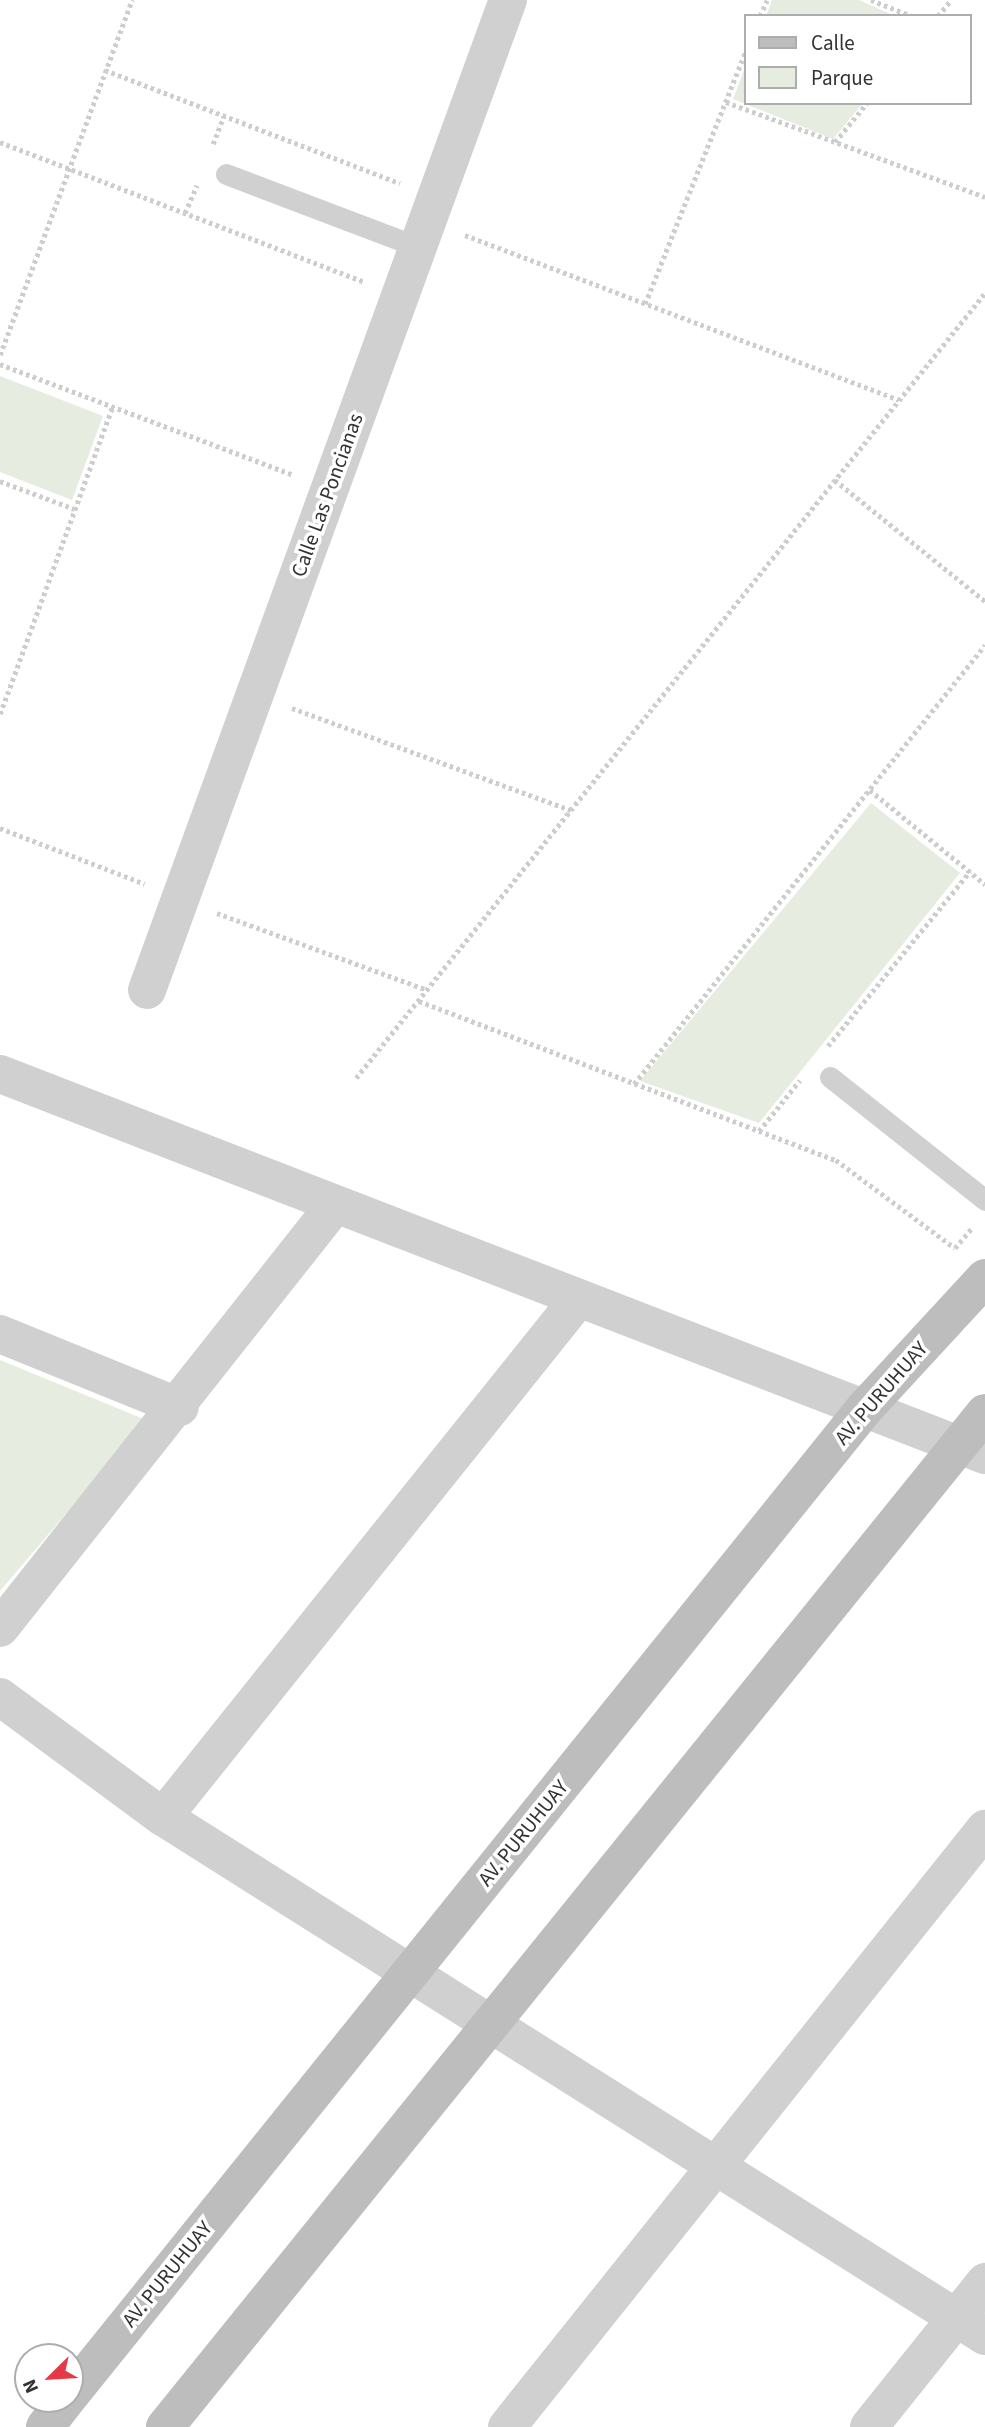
<!DOCTYPE html>
<style>
body{margin:0}
#map{position:relative;width:985px;height:2427px;overflow:hidden;background:#fff;font-family:"Source Sans 3",sans-serif}
div>[style]{position:absolute}
.green>*{inset:0;background:#e6ecdf}
.path>*{height:4.5px;margin-top:-2.25px;transform-origin:0;background:repeating-linear-gradient(90deg,#cdcdcd 0 3.5px,transparent 0 7px)}
.lane>*{height:21px;margin:-10.5px;padding:0 10.5px;transform-origin:10.5px;border-radius:10.5px;background:#d0d0d0}
.street>*{height:38px;margin:-19px;padding:0 19px;transform-origin:19px;border-radius:19px;background:#d0d0d0}
.secondary>*{height:38px;margin:-19px;padding:0 19px;transform-origin:19px;border-radius:19px;background:#bdbdbd}
span{translate:-50% -50%;white-space:nowrap;text-align:center;line-height:1.15;-webkit-text-stroke:7px #fff;paint-order:stroke}
.street-label{font-size:21px;color:#333}
.legend{position:absolute;left:744px;top:14px;width:228px;height:91px;box-sizing:border-box;background:#fff;border:2px solid #adadad;margin:0;padding:9px 12px;list-style:none;font-size:21px;color:#333}
.legend li{display:flex;align-items:center;gap:14px;height:35px}
.legend b{width:35px;border:2px solid #adadad}
.north{position:absolute;left:14px;top:2343px;width:70px;height:70px;box-sizing:border-box;background:#fff;border:2px solid #adadad;border-radius:50%;rotate:246deg;font-size:19px;font-weight:700;line-height:28px;text-align:center;color:#333}
.north::after{content:'';display:block;margin:auto;width:24px;height:32px;background:#e63946;clip-path:polygon(50% 0,100% 100%,50% 72%,0 100%)}
</style>
<div id="map">
<div class="green">
<div style="clip-path:polygon(772px 0,859px 0,895px 16px,766px 16px)"></div>
<div style="clip-path:polygon(745px 68px,745px 103px,863px 103px,833px 139px,733px 99px)"></div>
<div style="clip-path:polygon(0 376px,103px 416px,72px 500px,0 472px)"></div>
<div style="clip-path:polygon(871px 803px,960px 873px,759px 1123px,640px 1081px)"></div>
<div style="clip-path:polygon(0 1360px,146px 1420px,0 1591px)"></div>
</div>
<div class="path">
<div style="left:871px;top:0;width:44px;rotate:21.3deg"></div>
<div style="left:760px;top:16px;width:17px;rotate:-66deg"></div>
<div style="left:938px;top:16px;width:21px;rotate:-51deg"></div>
<div style="left:105px;top:70px;width:316px;rotate:21deg"></div>
<div style="left:726px;top:102px;width:276px;rotate:20.1deg"></div>
<div style="left:0;top:142px;width:391px;rotate:21deg"></div>
<div style="left:835px;top:142px;width:50px;rotate:-50.6deg"></div>
<div style="left:213px;top:144px;width:30px;rotate:-69deg"></div>
<div style="left:185px;top:213px;width:30px;rotate:-67deg"></div>
<div style="left:465px;top:235px;width:464px;rotate:20.8deg"></div>
<div style="left:645px;top:304px;width:270px;rotate:-68.3deg"></div>
<div style="left:0;top:355px;width:379px;rotate:-69.6deg"></div>
<div style="left:0;top:364px;width:313px;rotate:20.7deg"></div>
<div style="left:835px;top:480px;width:193px;rotate:38.9deg"></div>
<div style="left:0;top:481px;width:80px;rotate:20.5deg"></div>
<div style="left:292px;top:708px;width:297px;rotate:20.1deg"></div>
<div style="left:0;top:714px;width:326px;rotate:-69.9deg"></div>
<div style="left:870px;top:790px;width:149px;rotate:39.3deg"></div>
<div style="left:0;top:828px;width:155px;rotate:21.1deg"></div>
<div style="left:217px;top:913px;width:224px;rotate:20.1deg"></div>
<div style="left:419px;top:1001px;width:446px;rotate:20.9deg"></div>
<div style="left:836px;top:1160px;width:148px;rotate:36.5deg"></div>
<div style="left:828px;top:1046px;width:225px;rotate:-50.9deg"></div>
<div style="left:356px;top:1078px;width:1006px;rotate:-51.3deg"></div>
<div style="left:634px;top:1084px;width:562px;rotate:-51.36deg"></div>
<div style="left:759px;top:1131px;width:65px;rotate:-51.2deg"></div>
<div style="left:955px;top:1248px;width:26px;rotate:-50deg"></div>
</div>
<div class="lane">
<div style="left:226px;top:174px;width:205px;rotate:20.8deg"></div>
<div style="left:830px;top:1077px;width:198px;rotate:38.4deg"></div>
</div>
<div class="street">
<div style="left:147px;top:990px;width:1054px;rotate:-69.97deg"></div>
<div style="left:0;top:1074px;width:1056px;rotate:21.15deg"></div>
<div style="left:0;top:1334px;width:194px;rotate:22.1deg"></div>
<div style="left:0;top:1628px;width:538px;rotate:-51.64deg"></div>
<div style="left:0;top:1697px;width:202px;rotate:36.4deg"></div>
<div style="left:163px;top:1817px;width:972px;rotate:32.27deg"></div>
<div style="left:163px;top:1817px;width:665px;rotate:-51.29deg"></div>
<div style="left:507px;top:2427px;width:766px;rotate:-51.36deg"></div>
<div style="left:869px;top:2427px;width:186px;rotate:-51.3deg"></div>
</div>
<div class="secondary">
<div style="left:70px;top:2395px;width:1267px;rotate:-51.15deg"></div>
<div style="left:865px;top:1408px;width:177px;rotate:-47.3deg"></div>
<div style="left:45px;top:2427px;width:36px;rotate:-52deg"></div>
<div style="left:165px;top:2427px;width:1304px;rotate:-51.04deg"></div>
</div>
<div class="street-label">
<span style="left:327px;top:495px;rotate:-70deg">Calle Las Poncianas</span>
<span style="left:881px;top:1393px;rotate:-49deg">AV. PURUHUAY</span>
<span style="left:523px;top:1833px;rotate:-51deg">AV. PURUHUAY</span>
<span style="left:167px;top:2274px;rotate:-51deg">AV. PURUHUAY</span>
</div>
<ul class="legend">
<li><b style="height:9px;background:#bdbdbd"></b>Calle</li>
<li><b style="height:19px;background:#e6ecdf"></b>Parque</li>
</ul>
<div class="north">N</div>
</div>
